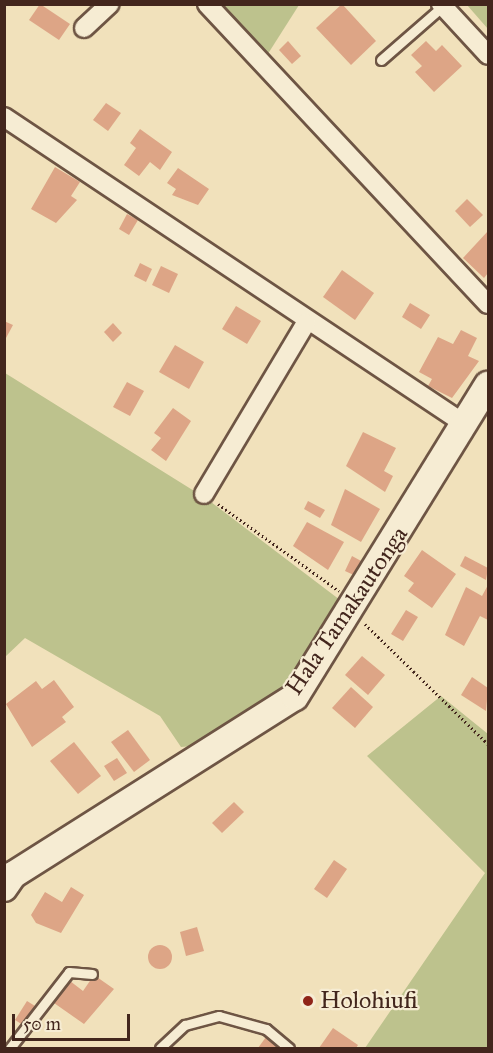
<!DOCTYPE html>
<style>
body{margin:0}
#map{position:relative;width:493px;height:1053px;overflow:hidden;background:#f1e1bb;font-family:"IM FELL Great Primer",serif}
div>[style]{position:absolute}
.green>*{inset:0;background:#bdc28d}
.building>*{inset:0;background:#dda586}
.round{border-radius:50%}
.path>*{height:3px;margin-top:-1.5px;transform-origin:0;background:repeating-linear-gradient(90deg,#43261d 0 1.5px,transparent 0 4.5px)}
.roads{filter:drop-shadow(2px 0 #6e5544) drop-shadow(-2px 0 #6e5544) drop-shadow(0 2px #6e5544) drop-shadow(0 -2px #6e5544)}
.lane>*{height:9px;margin:-4.5px;padding:0 4.5px;transform-origin:4.5px;border-radius:4.5px;background:#f6ecd3}
.street>*{height:18px;margin:-9px;padding:0 9px;transform-origin:9px;border-radius:9px;background:#f6ecd3}
.secondary>*{height:26px;margin:-13px;padding:0 13px;transform-origin:13px;border-radius:13px;background:#f6ecd3}
.dots>*{width:16px;height:16px;translate:-50% -50%;box-sizing:border-box;border:3px solid #f6ecd3;border-radius:50%}
span{translate:-50% -50%;white-space:nowrap;text-align:center;line-height:1.15;-webkit-text-stroke:4.5px #f6ecd3;paint-order:stroke}
.street-label{font-size:24px;color:#43261d}
.poi-label{font-size:24px;color:#43261d}
.left{translate:0 -50%;text-align:left}
.frame{position:absolute;inset:0;border:6px solid #43261d;pointer-events:none}
.scale{position:absolute;left:12px;top:1014px;width:118px;height:27px;box-sizing:border-box;border:3px solid #43261d;border-top:0;padding-left:8px;font-size:18px;line-height:21px;white-space:nowrap;color:#43261d;-webkit-text-stroke:4px #f6ecd3;paint-order:stroke}
</style>
<div id="map">
<div class="green">
<div style="clip-path:polygon(215px 5px,299px 5px,264px 60px)"></div>
<div style="clip-path:polygon(467px 5px,488px 5px,488px 29px)"></div>
<div style="clip-path:polygon(5px 373px,207px 499px,344px 603px,273px 700px,193px 746px,181px 747px,160px 716px,25px 638px,5px 657px)"></div>
<div style="clip-path:polygon(441px 696px,488px 734px,488px 1048px,365px 1048px,485px 873px,367px 756px)"></div>
</div>
<div class="building">
<div style="clip-path:polygon(40px 4px,70px 24px,59px 40px,29px 20px)"></div>
<div style="clip-path:polygon(342px 4px,376px 41px,351px 65px,316px 28px)"></div>
<div style="clip-path:polygon(288px 41px,301px 56px,292px 64px,279px 50px)"></div>
<div style="clip-path:polygon(426px 41px,436px 51px,442px 45px,462px 66px,434px 92px,415px 72px,422px 66px,411px 55px)"></div>
<div style="clip-path:polygon(106px 103px,121px 113px,108px 131px,93px 120px)"></div>
<div style="clip-path:polygon(140px 129px,172px 152px,160px 170px,150px 162px,139px 176px,124px 165px,136px 148px,130px 143px)"></div>
<div style="clip-path:polygon(55px 167px,80px 182px,71px 196px,77px 200px,56px 223px,31px 209px)"></div>
<div style="clip-path:polygon(178px 168px,209px 189px,198px 205px,172px 195px,176px 189px,167px 183px)"></div>
<div style="clip-path:polygon(467px 199px,483px 215px,470px 227px,455px 211px)"></div>
<div style="clip-path:polygon(127px 214px,138px 220px,129px 235px,119px 229px)"></div>
<div style="clip-path:polygon(488px 231px,488px 273px,484px 278px,463px 258px)"></div>
<div style="clip-path:polygon(140px 263px,152px 269px,146px 282px,134px 276px)"></div>
<div style="clip-path:polygon(161px 266px,178px 274px,169px 293px,152px 285px)"></div>
<div style="clip-path:polygon(342px 270px,374px 293px,355px 320px,323px 297px)"></div>
<div style="clip-path:polygon(410px 303px,430px 315px,421px 329px,402px 317px)"></div>
<div style="clip-path:polygon(236px 306px,261px 321px,247px 344px,222px 329px)"></div>
<div style="clip-path:polygon(4px 321px,13px 325px,6px 338px,4px 337px)"></div>
<div style="clip-path:polygon(113px 323px,122px 333px,113px 342px,104px 332px)"></div>
<div style="clip-path:polygon(461px 330px,477px 338px,468px 356px,479px 361px,452px 398px,428px 386px,432px 379px,419px 372px,438px 337px,453px 344px)"></div>
<div style="clip-path:polygon(175px 345px,204px 362px,189px 389px,159px 372px)"></div>
<div style="clip-path:polygon(127px 382px,144px 391px,130px 416px,113px 407px)"></div>
<div style="clip-path:polygon(173px 408px,191px 421px,166px 461px,151px 450px,161px 438px,154px 433px)"></div>
<div style="clip-path:polygon(363px 432px,396px 448px,384px 471px,393px 476px,385px 492px,346px 466px)"></div>
<div style="clip-path:polygon(345px 489px,380px 509px,361px 542px,331px 525px)"></div>
<div style="clip-path:polygon(308px 501px,325px 510px,320px 518px,304px 509px)"></div>
<div style="clip-path:polygon(307px 522px,344px 542px,328px 570px,293px 546px)"></div>
<div style="clip-path:polygon(422px 550px,456px 574px,432px 608px,408px 591px,414px 583px,404px 576px)"></div>
<div style="clip-path:polygon(352px 556px,363px 562px,356px 576px,345px 571px)"></div>
<div style="clip-path:polygon(465px 556px,488px 568px,486px 580px,460px 566px)"></div>
<div style="clip-path:polygon(488px 585px,488px 620px,480px 616px,464px 646px,445px 635px,466px 587px,482px 596px)"></div>
<div style="clip-path:polygon(406px 610px,418px 617px,403px 641px,391px 634px)"></div>
<div style="clip-path:polygon(362px 656px,385px 675px,368px 695px,345px 675px)"></div>
<div style="clip-path:polygon(472px 677px,488px 688px,486px 711px,461px 695px)"></div>
<div style="clip-path:polygon(54px 680px,74px 707px,62px 717px,66px 722px,32px 747px,6px 704px,36px 681px,42px 689px)"></div>
<div style="clip-path:polygon(351px 687px,373px 707px,355px 728px,332px 708px)"></div>
<div style="clip-path:polygon(128px 730px,150px 760px,134px 772px,111px 742px)"></div>
<div style="clip-path:polygon(74px 742px,101px 776px,78px 794px,50px 761px)"></div>
<div style="clip-path:polygon(117px 758px,127px 773px,114px 781px,104px 766px)"></div>
<div style="clip-path:polygon(234px 802px,244px 812px,222px 833px,212px 823px)"></div>
<div style="clip-path:polygon(334px 860px,347px 869px,327px 898px,314px 889px)"></div>
<div style="clip-path:polygon(71px 887px,84px 895px,61px 933px,36px 923px,31px 915px,45px 892px,62px 902px)"></div>
<div style="clip-path:polygon(197px 927px,204px 951px,186px 956px,180px 932px)"></div>
<div class="round" style="left:148px;top:945px;width:24px;height:24px"></div>
<div style="clip-path:polygon(94px 975px,114px 989px,84px 1024px,54px 1003px,70px 981px,83px 991px)"></div>
<div style="clip-path:polygon(27px 1001px,35px 1006px,23px 1025px,15px 1020px)"></div>
<div style="clip-path:polygon(333px 1028px,358px 1045px,356px 1048px,319px 1048px)"></div>
<div style="clip-path:polygon(266px 1037px,280px 1048px,258px 1048px)"></div>
</div>
<div class="path">
<div style="left:218px;top:504px;width:149px;rotate:35.7deg"></div>
<div style="left:365px;top:624px;width:172px;rotate:44.3deg"></div>
</div>
<div class="roads">
<div class="lane">
<div style="left:381px;top:60px;width:82px;rotate:-41.1deg"></div>
<div style="left:10px;top:1048px;width:96px;rotate:-52.2deg"></div>
<div style="left:69px;top:972px;width:23px;rotate:5deg"></div>
<div style="left:160px;top:1048px;width:34px;rotate:-43deg"></div>
<div style="left:185px;top:1025px;width:35px;rotate:-15deg"></div>
<div style="left:219px;top:1016px;width:49px;rotate:15.5deg"></div>
<div style="left:266px;top:1029px;width:30px;rotate:40deg"></div>
</div>
<div class="street">
<div style="left:207px;top:4px;width:411px;rotate:46.9deg"></div>
<div style="left:441px;top:4px;width:69px;rotate:47.3deg"></div>
<div style="left:84px;top:28px;width:35px;rotate:-43deg"></div>
<div style="left:4px;top:117px;width:555px;rotate:33.69deg"></div>
<div style="left:204px;top:494px;width:199px;rotate:-59.2deg"></div>
</div>
<div class="secondary">
<div style="left:4px;top:888px;width:16px;rotate:-55deg"></div>
<div style="left:13px;top:875px;width:333px;rotate:-32.3deg"></div>
<div style="left:295px;top:697px;width:367px;rotate:-58.3deg"></div>
</div>
</div>
<div class="dots">
<div style="left:308px;top:1001px;background:#8f2418"></div>
</div>
<div class="street-label">
<span style="left:347px;top:611px;rotate:-56deg">Hala Tamakautonga</span>
</div>
<div class="poi-label">
<span class="left" style="left:320px;top:1001px">Holohiufi</span>
</div>
<div class="frame"></div>
<div class="scale">50 m</div>
</div>
